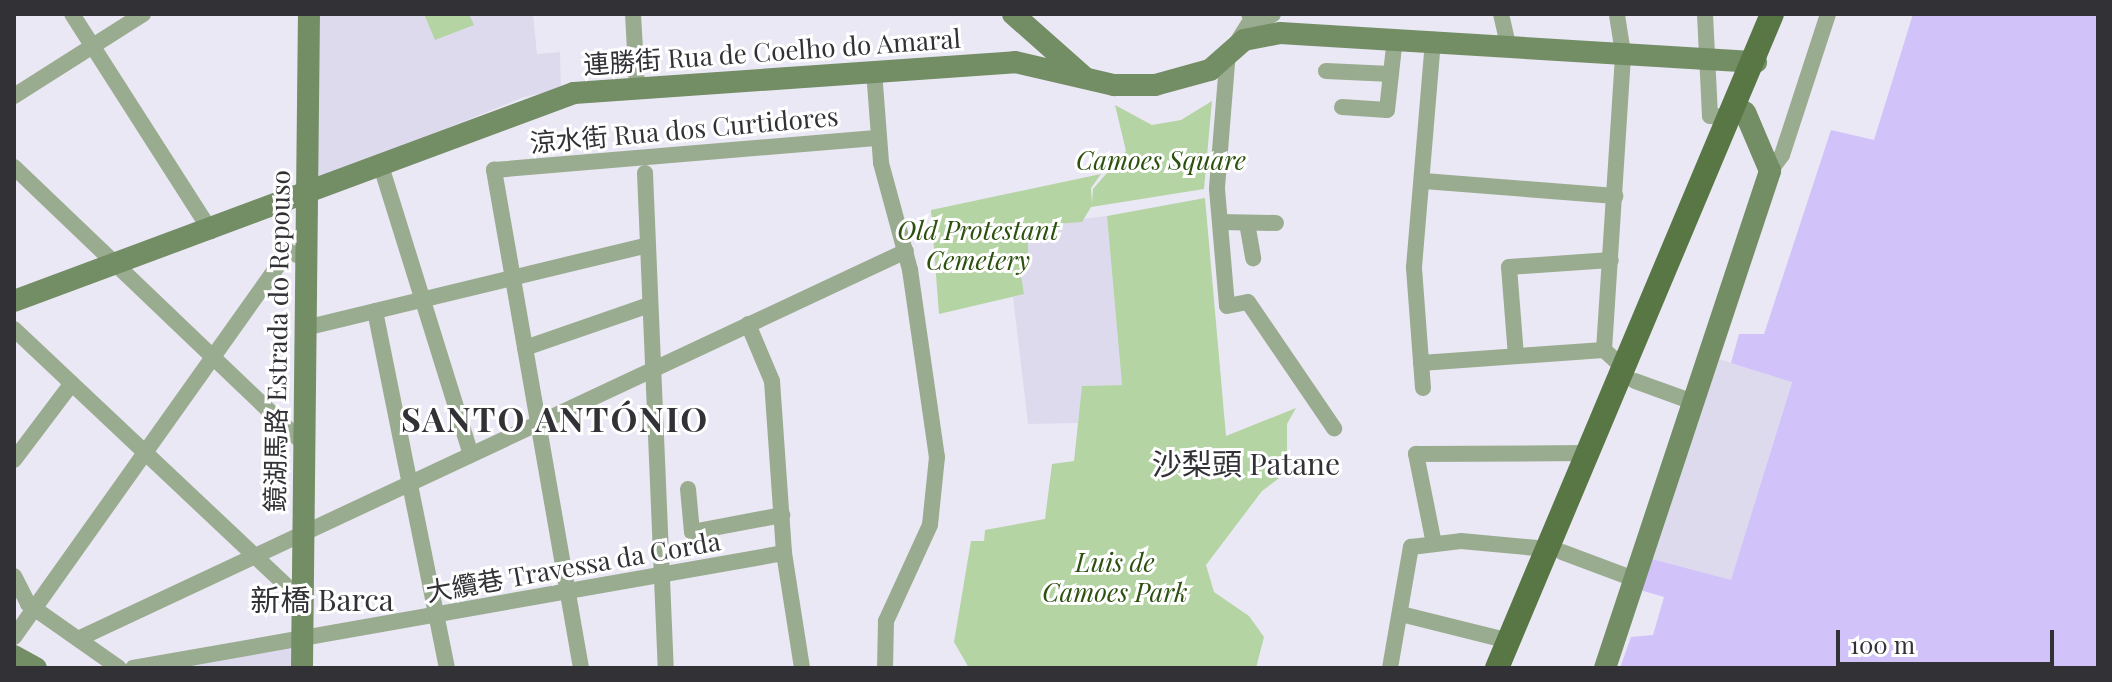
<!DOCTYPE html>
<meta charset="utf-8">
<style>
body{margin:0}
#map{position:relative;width:2112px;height:682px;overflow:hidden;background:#ebe8f5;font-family:"Playfair Display","Noto Sans SC",serif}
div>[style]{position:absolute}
.built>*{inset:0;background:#dedaee}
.green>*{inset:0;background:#b4d4a3}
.water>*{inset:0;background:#d1c3fa}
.street>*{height:16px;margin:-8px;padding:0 8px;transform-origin:8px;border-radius:8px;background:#9aac90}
.secondary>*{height:22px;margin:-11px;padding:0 11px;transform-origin:11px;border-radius:11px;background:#738d65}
.primary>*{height:24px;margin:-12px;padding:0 12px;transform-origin:12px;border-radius:12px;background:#587745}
span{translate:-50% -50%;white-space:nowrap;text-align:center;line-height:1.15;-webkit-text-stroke:6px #fff;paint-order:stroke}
.street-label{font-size:26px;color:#323136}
.park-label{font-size:26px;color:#2c500e;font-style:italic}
.quarter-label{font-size:30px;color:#323136}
.district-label{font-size:34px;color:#323136;font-weight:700;letter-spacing:2px}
.frame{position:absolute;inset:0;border:16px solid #323136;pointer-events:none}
.scale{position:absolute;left:1836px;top:630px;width:218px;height:36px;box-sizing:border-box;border:4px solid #323136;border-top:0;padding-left:10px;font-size:24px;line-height:28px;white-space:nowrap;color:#323136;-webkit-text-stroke:6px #fff;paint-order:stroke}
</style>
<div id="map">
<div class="built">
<div style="clip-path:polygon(314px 14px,533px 14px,537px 54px,560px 52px,561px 89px,524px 97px,310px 183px)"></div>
<div style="clip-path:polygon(1107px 216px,1122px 385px,1083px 386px,1078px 423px,1028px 424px,1013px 297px,1024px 294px,1019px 261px,1028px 260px,1028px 226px)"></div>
<div style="clip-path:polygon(1719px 359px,1792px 381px,1731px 581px,1652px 559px)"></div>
<div style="clip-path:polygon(291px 647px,291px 668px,167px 668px)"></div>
</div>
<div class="green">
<div style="clip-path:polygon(424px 14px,469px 14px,474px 25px,435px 40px)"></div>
<div style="clip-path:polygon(1212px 101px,1204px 189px,1091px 207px,1082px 222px,1028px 226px,1028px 260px,1019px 262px,1024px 294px,939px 314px,931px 210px,1101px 174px,1091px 188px,1092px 203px,1093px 189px,1126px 151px,1115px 105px,1152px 125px,1181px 120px)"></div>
<div style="clip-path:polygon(1205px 198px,1226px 436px,1296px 408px,1287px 424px,1287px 472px,1262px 491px,1206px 565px,1214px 592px,1249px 616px,1264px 637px,1256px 668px,969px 668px,954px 642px,971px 541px,984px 541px,985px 530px,1045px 519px,1052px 464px,1074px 461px,1082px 386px,1122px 385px,1107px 216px)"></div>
</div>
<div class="water">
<div style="clip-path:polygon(1913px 14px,2098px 14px,2098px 668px,1620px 668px,1631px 637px,1653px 635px,1664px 597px,1640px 590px,1652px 559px,1731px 580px,1792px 382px,1731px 363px,1739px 334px,1764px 334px,1831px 130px,1874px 140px)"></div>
</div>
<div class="street">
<div style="left:72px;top:14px;width:258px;rotate:57.4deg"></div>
<div style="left:633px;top:14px;width:71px;rotate:86.8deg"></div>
<div style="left:1249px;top:14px;width:15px;rotate:28deg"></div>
<div style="left:1262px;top:21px;width:13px;rotate:-32deg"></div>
<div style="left:1501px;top:14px;width:32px;rotate:77deg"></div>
<div style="left:1705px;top:14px;width:102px;rotate:87.2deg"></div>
<div style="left:1710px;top:116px;width:23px;rotate:2deg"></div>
<div style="left:1236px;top:44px;width:31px;rotate:-58deg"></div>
<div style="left:1228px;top:51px;width:138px;rotate:94.6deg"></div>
<div style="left:1217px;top:189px;width:117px;rotate:85.1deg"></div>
<div style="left:1227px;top:306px;width:21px;rotate:-11deg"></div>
<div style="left:1248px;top:302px;width:153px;rotate:55.7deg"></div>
<div style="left:874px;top:71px;width:92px;rotate:85.6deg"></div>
<div style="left:881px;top:163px;width:111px;rotate:74.8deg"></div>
<div style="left:910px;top:270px;width:189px;rotate:81.8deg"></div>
<div style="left:937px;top:457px;width:68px;rotate:95.9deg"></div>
<div style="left:930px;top:525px;width:106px;rotate:114.6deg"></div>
<div style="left:886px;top:621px;width:47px;rotate:91.2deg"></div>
<div style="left:1326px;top:71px;width:65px;rotate:2.6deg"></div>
<div style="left:14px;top:96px;width:153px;rotate:-32.4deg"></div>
<div style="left:1342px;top:107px;width:45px;rotate:3.8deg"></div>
<div style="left:1387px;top:110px;width:73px;rotate:-83.7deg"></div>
<div style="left:381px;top:166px;width:300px;rotate:72.7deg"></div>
<div style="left:14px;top:167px;width:401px;rotate:43.7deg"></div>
<div style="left:1770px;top:171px;width:20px;rotate:-53deg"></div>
<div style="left:1782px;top:155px;width:148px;rotate:-71.9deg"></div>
<div style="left:645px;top:173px;width:495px;rotate:87.6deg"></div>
<div style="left:1424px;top:181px;width:192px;rotate:4.5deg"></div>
<div style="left:1220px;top:222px;width:56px;rotate:1deg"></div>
<div style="left:1247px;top:223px;width:36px;rotate:80deg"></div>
<div style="left:375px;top:311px;width:364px;rotate:78.6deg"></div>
<div style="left:748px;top:324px;width:62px;rotate:67.2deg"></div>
<div style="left:772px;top:381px;width:172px;rotate:86deg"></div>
<div style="left:784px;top:553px;width:116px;rotate:81.1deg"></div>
<div style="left:305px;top:328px;width:348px;rotate:-13.6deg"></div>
<div style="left:14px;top:329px;width:397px;rotate:43.3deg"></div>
<div style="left:525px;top:348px;width:128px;rotate:-19.1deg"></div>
<div style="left:1604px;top:350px;width:298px;rotate:-86.3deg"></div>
<div style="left:1623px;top:53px;width:39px;rotate:-99deg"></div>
<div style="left:1516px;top:356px;width:89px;rotate:-94.5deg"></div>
<div style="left:1509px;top:267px;width:102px;rotate:-3.9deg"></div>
<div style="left:1421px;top:363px;width:183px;rotate:-4.1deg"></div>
<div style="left:1604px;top:350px;width:15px;rotate:42deg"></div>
<div style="left:1615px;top:360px;width:15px;rotate:-8deg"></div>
<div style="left:1635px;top:381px;width:62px;rotate:19.9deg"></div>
<div style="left:1423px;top:388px;width:121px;rotate:-94.3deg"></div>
<div style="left:1414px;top:267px;width:228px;rotate:-85.2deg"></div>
<div style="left:14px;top:460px;width:96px;rotate:-53deg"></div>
<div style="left:688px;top:489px;width:43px;rotate:84.7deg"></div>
<div style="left:692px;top:532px;width:92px;rotate:-10.7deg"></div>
<div style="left:1434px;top:544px;width:92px;rotate:-101.3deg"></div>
<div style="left:1416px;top:454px;width:173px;rotate:-0.3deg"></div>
<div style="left:1562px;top:552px;width:77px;rotate:20.6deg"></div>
<div style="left:14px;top:576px;width:31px;rotate:63deg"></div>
<div style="left:28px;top:604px;width:111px;rotate:35.1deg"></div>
<div style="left:1405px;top:615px;width:107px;rotate:14deg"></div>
<div style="left:14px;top:637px;width:473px;rotate:-54.6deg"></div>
<div style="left:288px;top:251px;width:20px;rotate:24deg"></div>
<div style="left:80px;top:638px;width:912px;rotate:-25.1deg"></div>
<div style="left:133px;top:668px;width:661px;rotate:-10.02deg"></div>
<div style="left:581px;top:668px;width:506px;rotate:-99.91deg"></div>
<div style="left:494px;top:170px;width:386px;rotate:-4.8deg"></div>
<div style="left:1390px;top:668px;width:123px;rotate:-80.2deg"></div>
<div style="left:1411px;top:547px;width:50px;rotate:-6.8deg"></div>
<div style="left:1461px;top:541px;width:87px;rotate:5.3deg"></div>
</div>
<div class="secondary">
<div style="left:1013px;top:14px;width:95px;rotate:41.6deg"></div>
<div style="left:14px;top:301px;width:597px;rotate:-20.38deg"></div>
<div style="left:574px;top:93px;width:442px;rotate:-4deg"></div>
<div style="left:1015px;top:62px;width:102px;rotate:13.1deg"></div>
<div style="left:1114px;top:85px;width:41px"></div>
<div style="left:1155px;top:85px;width:57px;rotate:-15.3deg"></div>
<div style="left:1210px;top:70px;width:45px;rotate:-41.4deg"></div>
<div style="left:1244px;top:40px;width:37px;rotate:-11deg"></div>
<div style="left:1280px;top:33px;width:477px;rotate:3.5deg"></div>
<div style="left:14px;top:656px;width:25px;rotate:29deg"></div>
<div style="left:302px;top:668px;width:654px;rotate:-89.39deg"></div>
<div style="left:1605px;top:668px;width:524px;rotate:-71.63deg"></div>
<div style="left:1770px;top:171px;width:64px;rotate:-113deg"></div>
</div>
<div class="primary">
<div style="left:1497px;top:668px;width:709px;rotate:-67.19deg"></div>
</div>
<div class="street-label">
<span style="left:772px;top:51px;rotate:-4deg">連勝街 Rua de Coelho do Amaral</span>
<span style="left:684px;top:129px;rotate:-5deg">涼水街 Rua dos Curtidores</span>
<span style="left:277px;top:341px;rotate:-89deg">鏡湖馬路 Estrada do Repouso</span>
<span style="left:573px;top:566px;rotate:-10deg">大纜巷 Travessa da Corda</span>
</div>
<div class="park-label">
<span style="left:1161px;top:160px">Camoes Square</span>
<span style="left:978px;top:245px">Old Protestant<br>Cemetery</span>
<span style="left:1115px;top:577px">Luis de<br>Camoes Park</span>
</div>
<div class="quarter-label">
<span style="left:1246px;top:463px">沙梨頭 Patane</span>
<span style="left:322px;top:599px">新橋 Barca</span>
</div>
<div class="district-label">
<span style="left:555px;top:419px">SANTO ANTÓNIO</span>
</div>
<div class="frame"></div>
<div class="scale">100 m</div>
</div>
